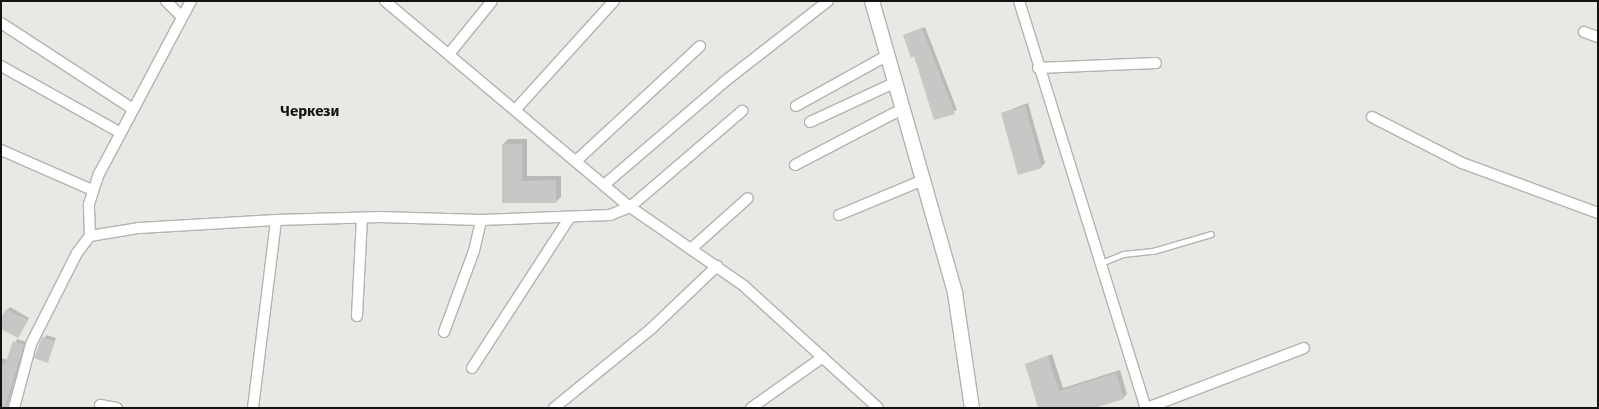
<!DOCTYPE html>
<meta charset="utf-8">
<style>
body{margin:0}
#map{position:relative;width:1599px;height:409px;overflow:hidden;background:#e8e8e5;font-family:"Fira Sans",sans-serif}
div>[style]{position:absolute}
.shadow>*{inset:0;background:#0003}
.building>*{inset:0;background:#c6c8c5}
.roads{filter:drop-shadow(1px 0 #b3b3b0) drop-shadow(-1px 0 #b3b3b0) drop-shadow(0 1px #b3b3b0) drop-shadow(0 -1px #b3b3b0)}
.lane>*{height:5px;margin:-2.5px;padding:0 2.5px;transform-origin:2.5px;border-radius:2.5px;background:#fff}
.street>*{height:10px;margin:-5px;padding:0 5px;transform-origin:5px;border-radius:5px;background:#fff}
.secondary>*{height:14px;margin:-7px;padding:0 7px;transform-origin:7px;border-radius:7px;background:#fff}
span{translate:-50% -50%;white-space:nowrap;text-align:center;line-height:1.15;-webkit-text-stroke:4.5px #e8e8e5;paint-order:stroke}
.quarter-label{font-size:15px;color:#131312;font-weight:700}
.frame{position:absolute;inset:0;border:2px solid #131312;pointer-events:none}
</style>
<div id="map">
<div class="shadow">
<div style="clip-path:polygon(925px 27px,957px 110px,935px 118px,915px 55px,904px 35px)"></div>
<div style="clip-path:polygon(1028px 103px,1045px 163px,1041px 167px,1002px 113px)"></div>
<div style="clip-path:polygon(508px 139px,527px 139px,527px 176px,561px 176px,561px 197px,556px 202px,503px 202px,503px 144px)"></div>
<div style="clip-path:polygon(10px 307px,29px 318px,18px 337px,7px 310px)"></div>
<div style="clip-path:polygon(46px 335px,56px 338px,47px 361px,36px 358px)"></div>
<div style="clip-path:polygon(17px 339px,26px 342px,7px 408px,1px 408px,1px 358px,8px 360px)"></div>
<div style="clip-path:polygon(1052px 354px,1063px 388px,1120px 370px,1127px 394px,1123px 398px,1039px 408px,1026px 364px)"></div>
</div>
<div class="building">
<div style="clip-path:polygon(922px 28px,955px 114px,934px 120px,914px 56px,911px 58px,903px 35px)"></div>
<div style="clip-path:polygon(1025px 106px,1042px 168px,1018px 175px,1001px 113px)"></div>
<div style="clip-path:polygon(502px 144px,522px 144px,522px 181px,556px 180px,556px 203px,502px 203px)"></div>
<div style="clip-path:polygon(6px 309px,28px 320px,18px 338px,1px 329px,1px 318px)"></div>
<div style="clip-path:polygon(42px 337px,55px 341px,48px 363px,34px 358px)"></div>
<div style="clip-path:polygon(13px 341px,24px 345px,5px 407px,1px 407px,1px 363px,5px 364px)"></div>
<div style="clip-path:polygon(1048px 356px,1059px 391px,1116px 373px,1124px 399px,1095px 408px,1038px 408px,1025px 364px)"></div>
</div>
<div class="roads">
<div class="lane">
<div style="left:1101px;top:263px;width:24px;rotate:-22deg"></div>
<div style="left:1123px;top:254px;width:30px;rotate:-6deg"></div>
<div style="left:1153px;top:251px;width:60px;rotate:-16.3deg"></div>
</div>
<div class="street">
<div style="left:166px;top:1px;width:23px;rotate:45deg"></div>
<div style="left:385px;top:1px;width:320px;rotate:40.1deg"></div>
<div style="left:630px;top:207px;width:148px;rotate:-40.6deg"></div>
<div style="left:1019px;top:1px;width:426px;rotate:72.7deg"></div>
<div style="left:1px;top:23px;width:158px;rotate:33.1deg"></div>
<div style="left:1584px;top:32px;width:15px;rotate:20deg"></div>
<div style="left:449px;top:54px;width:68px;rotate:-50.9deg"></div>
<div style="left:1px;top:66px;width:135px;rotate:29.2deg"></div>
<div style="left:1038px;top:68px;width:118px;rotate:-2.4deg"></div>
<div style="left:796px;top:106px;width:105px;rotate:-29deg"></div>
<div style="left:516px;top:109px;width:146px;rotate:-47.8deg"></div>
<div style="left:1372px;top:117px;width:101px;rotate:27.1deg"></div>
<div style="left:1462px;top:163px;width:145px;rotate:20.2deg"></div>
<div style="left:810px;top:122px;width:95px;rotate:-24.9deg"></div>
<div style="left:1px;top:150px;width:99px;rotate:23.7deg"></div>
<div style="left:576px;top:161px;width:169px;rotate:-42.8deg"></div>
<div style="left:795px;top:165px;width:123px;rotate:-27.6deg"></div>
<div style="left:604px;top:185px;width:158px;rotate:-40.6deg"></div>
<div style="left:724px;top:82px;width:132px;rotate:-37.9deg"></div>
<div style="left:839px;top:215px;width:91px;rotate:-22.6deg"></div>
<div style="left:90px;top:236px;width:32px;rotate:-92deg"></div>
<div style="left:89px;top:204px;width:32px;rotate:-72deg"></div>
<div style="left:99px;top:174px;width:196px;rotate:-62deg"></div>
<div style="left:691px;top:249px;width:76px;rotate:-41.8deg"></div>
<div style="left:357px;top:316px;width:98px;rotate:-87.1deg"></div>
<div style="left:444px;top:332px;width:86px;rotate:-69.7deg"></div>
<div style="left:474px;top:251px;width:32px;rotate:-77deg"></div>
<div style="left:472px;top:368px;width:180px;rotate:-57deg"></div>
<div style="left:100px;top:405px;width:17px;rotate:10deg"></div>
<div style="left:14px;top:408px;width:66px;rotate:-75.1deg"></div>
<div style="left:31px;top:344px;width:102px;rotate:-63.2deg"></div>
<div style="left:77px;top:253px;width:21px;rotate:-53deg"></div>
<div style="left:90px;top:236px;width:50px;rotate:-9.3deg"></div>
<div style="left:139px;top:228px;width:137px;rotate:-3.3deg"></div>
<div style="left:276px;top:220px;width:104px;rotate:-1.7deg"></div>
<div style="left:380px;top:217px;width:101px;rotate:1.7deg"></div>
<div style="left:481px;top:220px;width:129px;rotate:-2.2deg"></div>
<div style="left:610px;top:215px;width:22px;rotate:-22deg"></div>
<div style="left:630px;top:207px;width:139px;rotate:34.7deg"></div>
<div style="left:744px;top:286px;width:181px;rotate:42.3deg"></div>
<div style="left:253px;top:408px;width:189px;rotate:-83deg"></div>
<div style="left:554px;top:408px;width:127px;rotate:-39.2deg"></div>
<div style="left:652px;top:328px;width:90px;rotate:-43.6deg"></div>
<div style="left:751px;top:408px;width:88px;rotate:-35.3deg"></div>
<div style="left:1147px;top:408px;width:168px;rotate:-20.9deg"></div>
</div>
<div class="secondary">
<div style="left:872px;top:1px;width:304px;rotate:74.1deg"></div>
<div style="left:955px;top:293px;width:116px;rotate:81.6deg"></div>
</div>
</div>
<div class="quarter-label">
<span style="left:310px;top:112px">Черкези</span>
</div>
<div class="frame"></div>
</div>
